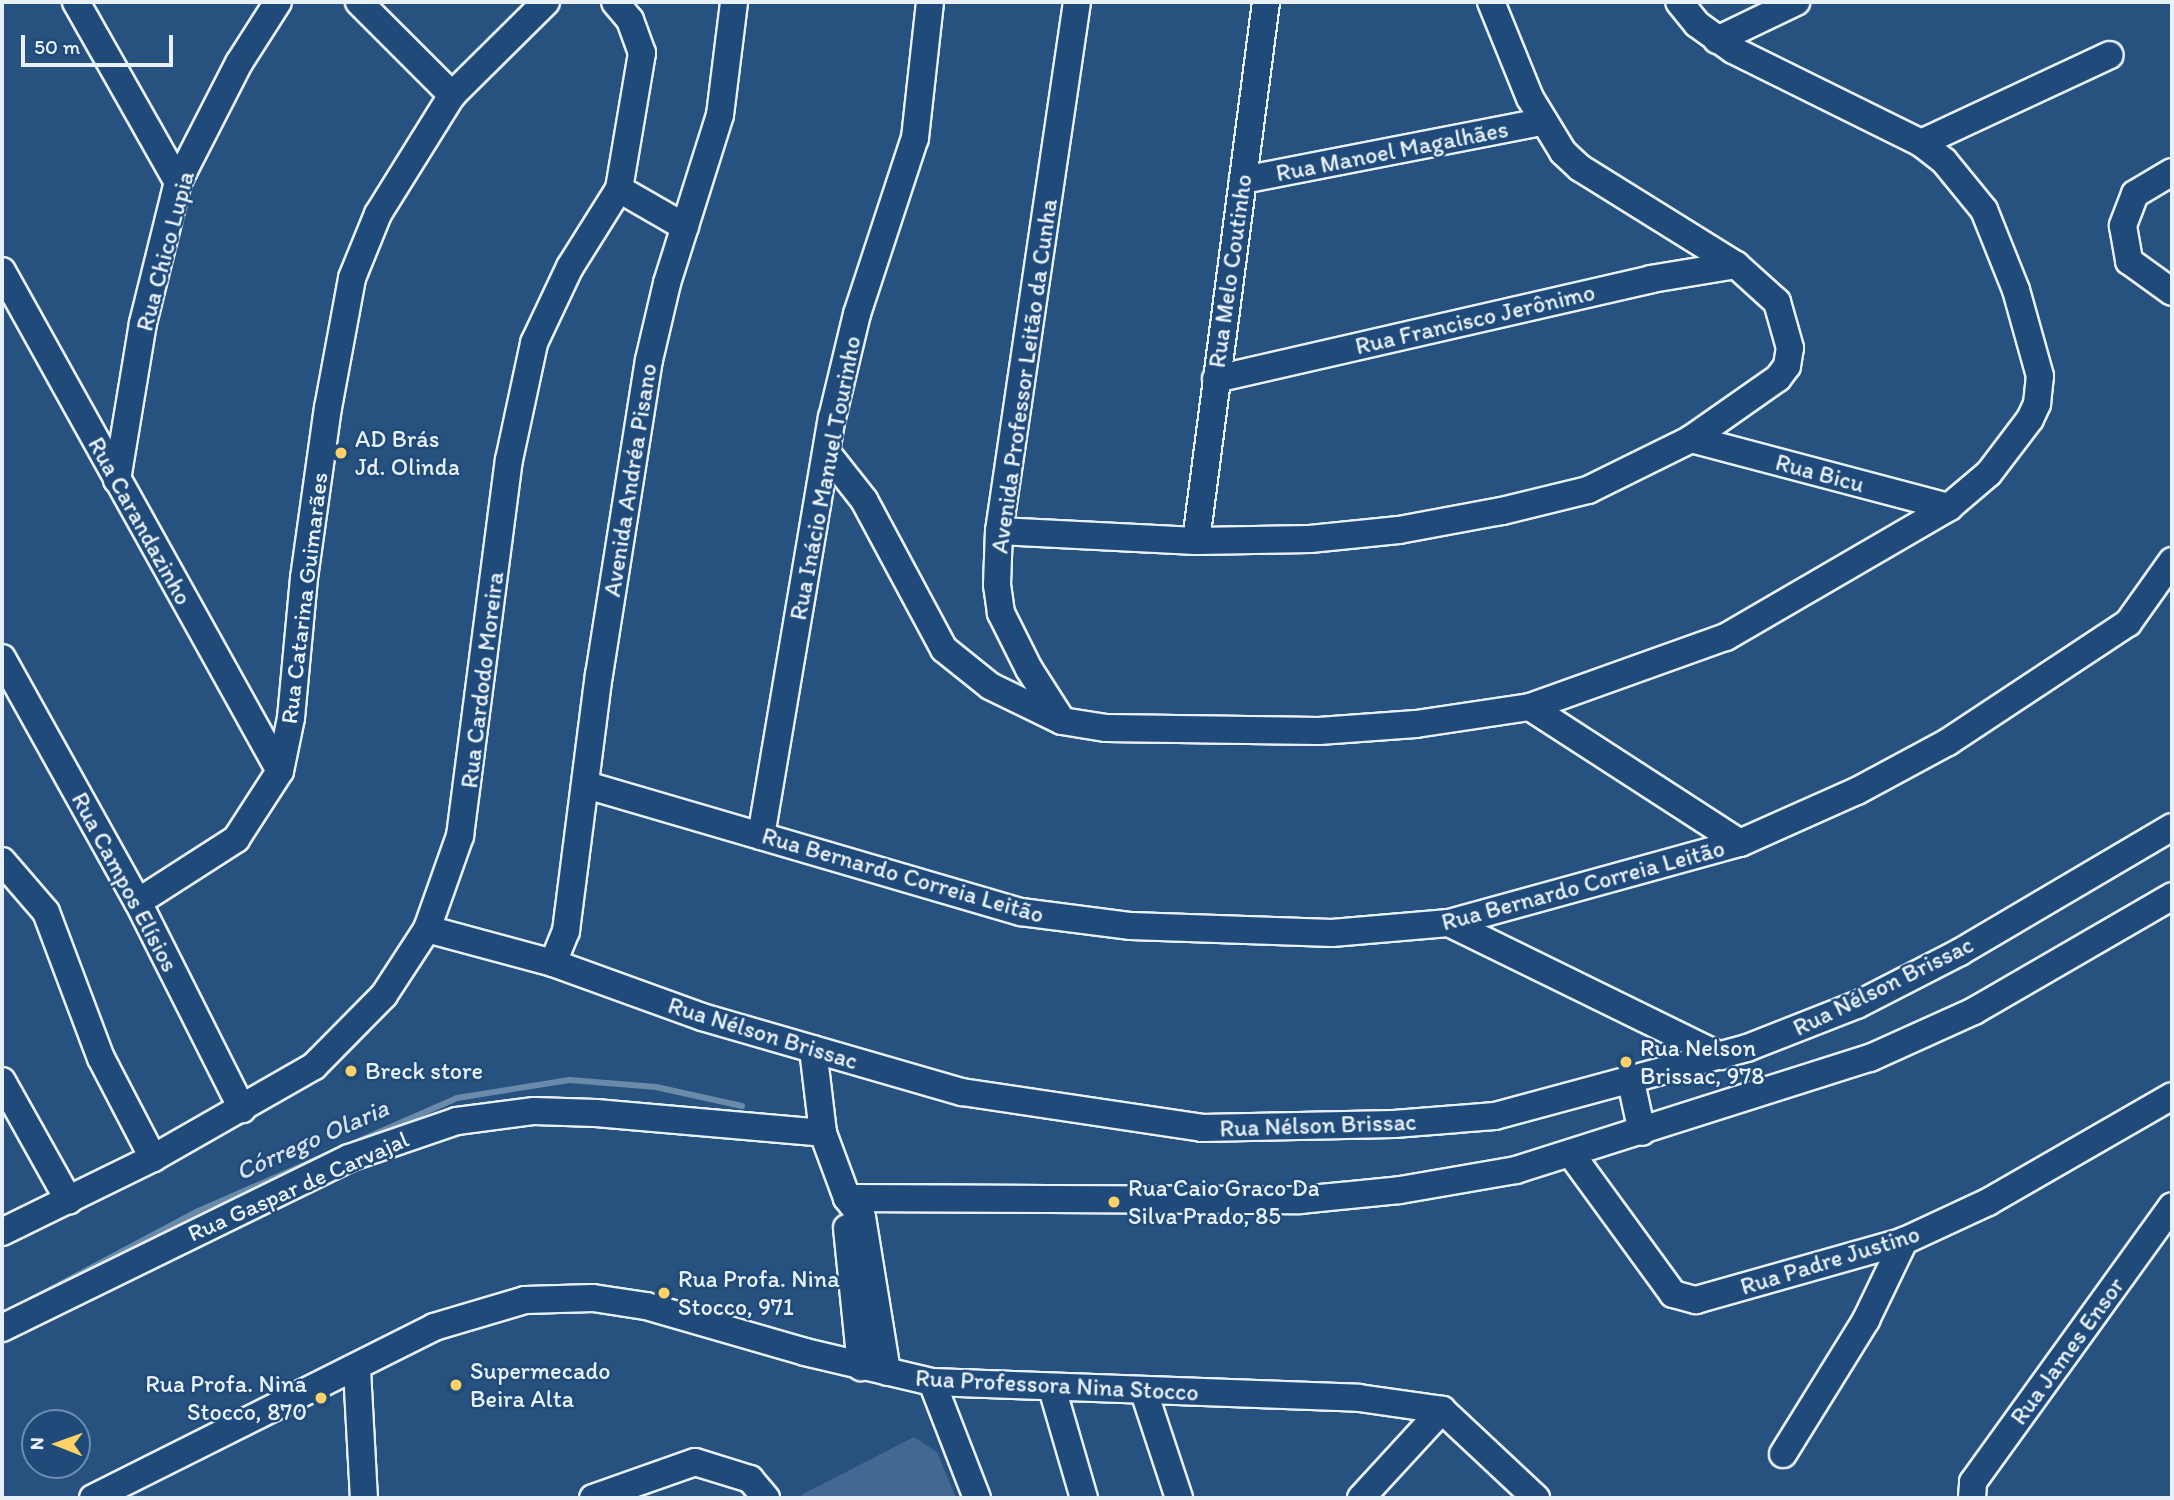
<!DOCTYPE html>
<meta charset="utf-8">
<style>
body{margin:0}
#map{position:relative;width:2174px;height:1500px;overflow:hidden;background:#27517f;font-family:Itim,sans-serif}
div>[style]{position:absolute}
.green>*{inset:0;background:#436891}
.stream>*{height:6px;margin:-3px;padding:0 3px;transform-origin:3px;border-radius:3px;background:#6b8aaa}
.roads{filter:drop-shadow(2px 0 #e8f1f8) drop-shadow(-2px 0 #e8f1f8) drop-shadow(0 2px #e8f1f8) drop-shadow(0 -2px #e8f1f8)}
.minor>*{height:26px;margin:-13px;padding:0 13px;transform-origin:13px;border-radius:13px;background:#1f4a7a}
.dots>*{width:19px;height:19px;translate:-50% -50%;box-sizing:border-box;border:4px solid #1f4a7a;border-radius:50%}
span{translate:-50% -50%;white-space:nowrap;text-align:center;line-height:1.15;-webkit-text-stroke:5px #1f4a7a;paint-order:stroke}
.street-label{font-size:24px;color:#e8f1f8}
.poi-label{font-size:24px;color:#e8f1f8}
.left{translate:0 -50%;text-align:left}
.right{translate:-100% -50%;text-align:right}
.water-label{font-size:26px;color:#d5e2ec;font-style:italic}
.frame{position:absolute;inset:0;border:4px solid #e8f1f8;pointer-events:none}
.north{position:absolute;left:21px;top:1409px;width:70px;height:70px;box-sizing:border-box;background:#1f4a7a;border:2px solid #6f8dac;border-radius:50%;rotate:271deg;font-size:19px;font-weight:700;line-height:28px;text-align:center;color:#e8f1f8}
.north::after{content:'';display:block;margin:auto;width:24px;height:32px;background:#ffd166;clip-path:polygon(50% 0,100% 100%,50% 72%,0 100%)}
.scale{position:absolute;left:21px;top:35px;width:152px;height:32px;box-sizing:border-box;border:4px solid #e8f1f8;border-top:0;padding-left:9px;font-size:21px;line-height:24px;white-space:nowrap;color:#e8f1f8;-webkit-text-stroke:5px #1f4a7a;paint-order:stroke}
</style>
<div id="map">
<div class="green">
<div style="clip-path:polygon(914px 1437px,937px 1452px,956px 1498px,803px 1498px,801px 1495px)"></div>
</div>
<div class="stream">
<div style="left:25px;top:1303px;width:194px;rotate:-28deg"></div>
<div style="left:196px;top:1212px;width:285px;rotate:-23.6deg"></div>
<div style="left:457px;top:1098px;width:114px;rotate:-9.1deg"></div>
<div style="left:570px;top:1080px;width:86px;rotate:4.7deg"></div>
<div style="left:656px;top:1087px;width:88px;rotate:12.5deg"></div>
</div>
<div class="roads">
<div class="minor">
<div style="left:76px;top:2px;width:207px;rotate:60.5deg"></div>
<div style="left:359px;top:2px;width:132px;rotate:45deg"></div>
<div style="left:1717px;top:40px;width:88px;rotate:-25.7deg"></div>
<div style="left:1921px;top:143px;width:208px;rotate:-25deg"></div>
<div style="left:2172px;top:172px;width:43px;rotate:149.3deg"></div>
<div style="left:2135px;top:194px;width:34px;rotate:111deg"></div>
<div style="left:2123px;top:226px;width:36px;rotate:80deg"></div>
<div style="left:2129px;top:261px;width:53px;rotate:35.8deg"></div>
<div style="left:1243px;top:180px;width:304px;rotate:-11deg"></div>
<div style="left:619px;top:189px;width:76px;rotate:29.9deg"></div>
<div style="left:2px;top:271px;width:572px;rotate:60.93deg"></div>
<div style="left:1216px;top:379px;width:446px;rotate:-12.9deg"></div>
<div style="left:1651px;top:279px;width:86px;rotate:-9.4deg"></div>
<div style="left:1691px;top:439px;width:267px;rotate:14.8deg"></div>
<div style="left:827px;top:453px;width:60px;rotate:51.8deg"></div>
<div style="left:864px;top:500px;width:169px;rotate:61.8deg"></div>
<div style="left:944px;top:649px;width:59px;rotate:38.8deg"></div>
<div style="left:990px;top:686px;width:80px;rotate:25.9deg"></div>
<div style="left:1062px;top:721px;width:45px;rotate:9deg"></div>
<div style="left:1106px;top:728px;width:213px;rotate:0.8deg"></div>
<div style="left:1319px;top:731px;width:97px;rotate:-4.1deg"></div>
<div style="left:1416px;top:724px;width:115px;rotate:-8.5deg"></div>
<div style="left:1530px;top:707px;width:208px;rotate:-19.7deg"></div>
<div style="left:1726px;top:637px;width:258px;rotate:-30.2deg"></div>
<div style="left:1949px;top:507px;width:52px;rotate:-40.4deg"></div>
<div style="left:1989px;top:473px;width:68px;rotate:-52.8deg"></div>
<div style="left:2030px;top:419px;width:17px;rotate:-65deg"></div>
<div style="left:2037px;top:404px;width:28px;rotate:-84deg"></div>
<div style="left:2040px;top:376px;width:89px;rotate:-105.6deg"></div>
<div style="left:2016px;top:290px;width:86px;rotate:-111.8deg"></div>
<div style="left:1984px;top:210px;width:63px;rotate:-129.2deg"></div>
<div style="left:1944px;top:161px;width:29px;rotate:-142deg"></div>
<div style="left:1921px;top:143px;width:210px;rotate:-153.7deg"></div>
<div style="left:1733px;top:50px;width:44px;rotate:-144.2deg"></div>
<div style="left:1697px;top:24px;width:28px;rotate:-129deg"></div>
<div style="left:117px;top:480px;width:159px;rotate:-80.6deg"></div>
<div style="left:143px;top:323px;width:145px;rotate:-76.1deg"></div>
<div style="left:178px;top:182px;width:134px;rotate:-62.9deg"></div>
<div style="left:239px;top:63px;width:72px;rotate:-57.4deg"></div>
<div style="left:999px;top:531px;width:197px;rotate:2.9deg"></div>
<div style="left:1196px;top:541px;width:114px;rotate:-1deg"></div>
<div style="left:1310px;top:539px;width:89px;rotate:-5.8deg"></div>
<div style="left:1399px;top:530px;width:105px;rotate:-10.5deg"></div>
<div style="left:1502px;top:511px;width:89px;rotate:-13.7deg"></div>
<div style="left:1588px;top:490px;width:115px;rotate:-26.3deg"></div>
<div style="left:1691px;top:439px;width:106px;rotate:-35deg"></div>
<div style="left:1778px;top:378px;width:15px;rotate:-53deg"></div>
<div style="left:1787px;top:366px;width:18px;rotate:-81deg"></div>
<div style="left:1790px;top:348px;width:48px;rotate:-105.8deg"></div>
<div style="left:1777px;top:302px;width:55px;rotate:-137.9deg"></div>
<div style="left:1736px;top:265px;width:184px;rotate:-148.1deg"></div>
<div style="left:1580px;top:168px;width:23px;rotate:-137deg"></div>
<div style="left:1563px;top:152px;width:63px;rotate:-121.4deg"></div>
<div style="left:1530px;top:98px;width:104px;rotate:-112.1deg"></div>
<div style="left:1196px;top:541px;width:544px;rotate:-82.6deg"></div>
<div style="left:2px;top:658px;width:279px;rotate:60.9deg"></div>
<div style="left:138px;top:902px;width:232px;rotate:63.3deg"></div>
<div style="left:1530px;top:707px;width:250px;rotate:32.9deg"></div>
<div style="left:1061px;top:719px;width:59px;rotate:-122.6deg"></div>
<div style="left:1029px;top:669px;width:63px;rotate:-116.6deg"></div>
<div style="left:1001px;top:613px;width:28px;rotate:-98deg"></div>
<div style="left:997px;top:585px;width:54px;rotate:-87.9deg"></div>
<div style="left:999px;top:531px;width:535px;rotate:-81.61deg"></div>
<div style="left:586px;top:785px;width:453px;rotate:16.3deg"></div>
<div style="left:1021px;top:912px;width:111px;rotate:7.3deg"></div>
<div style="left:1131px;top:926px;width:201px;rotate:2deg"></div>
<div style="left:1332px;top:933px;width:117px;rotate:-4.9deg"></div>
<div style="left:1449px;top:923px;width:302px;rotate:-15.4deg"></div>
<div style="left:1740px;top:843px;width:128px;rotate:-24deg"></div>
<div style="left:1857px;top:791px;width:103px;rotate:-28.3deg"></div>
<div style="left:1948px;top:742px;width:216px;rotate:-33.5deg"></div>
<div style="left:2128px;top:623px;width:76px;rotate:-54.6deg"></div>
<div style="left:761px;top:836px;width:424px;rotate:-80.4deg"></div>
<div style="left:832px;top:418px;width:107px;rotate:-76.5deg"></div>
<div style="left:857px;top:314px;width:185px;rotate:-71.8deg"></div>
<div style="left:915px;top:138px;width:137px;rotate:-83.7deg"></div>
<div style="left:2px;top:861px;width:67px;rotate:49.2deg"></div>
<div style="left:46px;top:912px;width:156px;rotate:69.4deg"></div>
<div style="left:101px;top:1058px;width:113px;rotate:62.5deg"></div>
<div style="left:138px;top:902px;width:117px;rotate:-32.7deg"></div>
<div style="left:236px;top:839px;width:81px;rotate:-57.1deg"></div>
<div style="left:280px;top:771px;width:54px;rotate:-78.3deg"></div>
<div style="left:291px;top:718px;width:141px;rotate:-84.7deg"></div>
<div style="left:304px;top:578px;width:172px;rotate:-82deg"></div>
<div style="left:328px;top:408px;width:132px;rotate:-79.5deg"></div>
<div style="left:352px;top:278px;width:69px;rotate:-67.9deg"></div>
<div style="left:378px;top:214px;width:140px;rotate:-58.1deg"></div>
<div style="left:452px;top:95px;width:132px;rotate:-44.7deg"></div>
<div style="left:1449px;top:923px;width:303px;rotate:26.1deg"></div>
<div style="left:427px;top:929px;width:131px;rotate:15.1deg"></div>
<div style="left:553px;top:963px;width:158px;rotate:19.9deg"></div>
<div style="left:702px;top:1017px;width:271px;rotate:16.1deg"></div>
<div style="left:962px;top:1092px;width:243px;rotate:8.5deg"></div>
<div style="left:1202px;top:1128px;width:192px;rotate:-1.2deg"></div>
<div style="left:1394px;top:1124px;width:101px;rotate:-4.5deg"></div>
<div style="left:1495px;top:1116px;width:261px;rotate:-15.1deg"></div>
<div style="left:1747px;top:1048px;width:118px;rotate:-21.4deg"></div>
<div style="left:1857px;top:1005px;width:116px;rotate:-27.2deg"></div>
<div style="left:1960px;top:952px;width:246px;rotate:-30.5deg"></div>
<div style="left:553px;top:963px;width:35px;rotate:-68deg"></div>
<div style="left:566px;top:931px;width:258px;rotate:-82.7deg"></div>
<div style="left:599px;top:675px;width:319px;rotate:-81deg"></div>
<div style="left:649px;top:360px;width:79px;rotate:-76.8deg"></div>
<div style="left:667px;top:283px;width:176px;rotate:-72.5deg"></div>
<div style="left:720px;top:115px;width:114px;rotate:-82.9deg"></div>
<div style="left:813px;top:1049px;width:85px;rotate:83.2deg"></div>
<div style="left:823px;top:1133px;width:69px;rotate:69.7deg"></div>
<div style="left:847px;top:1198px;width:24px;rotate:52deg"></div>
<div style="left:862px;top:1217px;width:157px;rotate:80.8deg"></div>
<div style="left:2px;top:1081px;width:137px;rotate:60.8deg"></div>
<div style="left:1631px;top:1082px;width:51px;rotate:77.6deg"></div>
<div style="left:1571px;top:1154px;width:173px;rotate:53.9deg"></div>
<div style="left:1673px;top:1294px;width:24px;rotate:15deg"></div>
<div style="left:1696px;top:1300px;width:216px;rotate:-15.8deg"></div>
<div style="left:1904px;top:1241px;width:93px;rotate:-24.9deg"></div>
<div style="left:1988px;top:1202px;width:212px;rotate:-29.9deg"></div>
<div style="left:847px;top:1198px;width:453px;rotate:0.3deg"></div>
<div style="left:1300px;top:1200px;width:100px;rotate:-5.7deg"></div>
<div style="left:1400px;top:1190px;width:118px;rotate:-9.8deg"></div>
<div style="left:1516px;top:1170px;width:371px;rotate:-17.6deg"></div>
<div style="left:1870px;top:1058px;width:114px;rotate:-24.3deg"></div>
<div style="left:1974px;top:1011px;width:229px;rotate:-30.1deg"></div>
<div style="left:847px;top:1228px;width:140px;rotate:84.2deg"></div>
<div style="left:2px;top:1232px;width:168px;rotate:-26.1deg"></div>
<div style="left:153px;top:1158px;width:185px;rotate:-29.7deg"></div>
<div style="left:314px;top:1066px;width:100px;rotate:-45.4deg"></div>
<div style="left:384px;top:995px;width:79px;rotate:-56.9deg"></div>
<div style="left:427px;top:929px;width:99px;rotate:-70.5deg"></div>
<div style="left:460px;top:836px;width:379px;rotate:-82.6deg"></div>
<div style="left:509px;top:460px;width:120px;rotate:-77.9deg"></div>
<div style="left:534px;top:343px;width:84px;rotate:-64.7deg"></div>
<div style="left:570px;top:267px;width:92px;rotate:-57.9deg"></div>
<div style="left:619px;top:189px;width:138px;rotate:-80.4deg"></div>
<div style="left:642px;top:53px;width:35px;rotate:-110deg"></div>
<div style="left:630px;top:20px;width:23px;rotate:-130deg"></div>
<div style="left:2px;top:1328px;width:386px;rotate:-26.1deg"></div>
<div style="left:349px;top:1158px;width:114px;rotate:-18.9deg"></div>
<div style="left:457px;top:1121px;width:78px;rotate:-7.4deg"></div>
<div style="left:534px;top:1111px;width:62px;rotate:1.8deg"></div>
<div style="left:596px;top:1113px;width:228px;rotate:5deg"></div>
<div style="left:357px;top:1370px;width:128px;rotate:86.9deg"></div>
<div style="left:932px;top:1382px;width:124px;rotate:68.8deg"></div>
<div style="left:1052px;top:1388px;width:115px;rotate:73.8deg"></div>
<div style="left:1144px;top:1392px;width:112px;rotate:71.7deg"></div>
<div style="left:1783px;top:1454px;width:158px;rotate:-58.2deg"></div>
<div style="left:1866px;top:1320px;width:88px;rotate:-64.3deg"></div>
<div style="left:93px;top:1498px;width:381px;rotate:-26.6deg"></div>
<div style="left:434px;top:1327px;width:95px;rotate:-16.5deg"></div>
<div style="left:525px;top:1300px;width:68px;rotate:-1.7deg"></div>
<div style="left:593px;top:1298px;width:54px;rotate:8.6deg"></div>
<div style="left:646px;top:1306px;width:166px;rotate:16.1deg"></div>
<div style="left:805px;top:1352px;width:130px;rotate:13.3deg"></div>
<div style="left:932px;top:1382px;width:427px;rotate:2.1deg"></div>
<div style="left:1359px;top:1398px;width:84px;rotate:8.2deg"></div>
<div style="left:1442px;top:1410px;width:129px;rotate:43.1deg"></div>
<div style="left:593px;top:1498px;width:108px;rotate:-19.4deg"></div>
<div style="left:695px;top:1462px;width:58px;rotate:17.2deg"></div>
<div style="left:750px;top:1479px;width:25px;rotate:50deg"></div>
<div style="left:1361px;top:1498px;width:120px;rotate:-47.4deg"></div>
<div style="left:1972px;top:1498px;width:16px;rotate:-86deg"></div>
<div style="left:1973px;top:1482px;width:340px;rotate:-54.2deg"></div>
</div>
</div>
<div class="dots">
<div style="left:341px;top:453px;background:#ffd166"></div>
<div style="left:1626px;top:1062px;background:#ffd166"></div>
<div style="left:351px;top:1071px;background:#ffd166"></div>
<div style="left:1114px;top:1202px;background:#ffd166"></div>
<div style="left:664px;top:1293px;background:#ffd166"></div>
<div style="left:456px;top:1385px;background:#ffd166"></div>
<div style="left:321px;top:1398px;background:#ffd166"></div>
</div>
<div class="street-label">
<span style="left:1392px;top:151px;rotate:-11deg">Rua Manoel Magalhães</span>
<span style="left:165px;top:251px;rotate:-75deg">Rua Chico Lupia</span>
<span style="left:1230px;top:271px;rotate:-82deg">Rua Melo Coutinho</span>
<span style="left:1475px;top:319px;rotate:-13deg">Rua Francisco Jerônimo</span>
<span style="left:1024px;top:376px;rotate:-82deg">Avenida Professor Leitão da Cunha</span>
<span style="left:1820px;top:473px;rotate:15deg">Rua Bicu</span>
<span style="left:825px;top:478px;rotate:-79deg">Rua Inácio Manuel Tourinho</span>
<span style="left:630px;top:480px;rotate:-81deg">Avenida Andréa Pisano</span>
<span style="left:140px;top:521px;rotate:61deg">Rua Carandazinho</span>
<span style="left:304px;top:598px;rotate:-83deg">Rua Catarina Guimarães</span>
<span style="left:482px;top:680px;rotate:-83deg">Rua Cardodo Moreira</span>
<span style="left:903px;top:875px;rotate:16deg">Rua Bernardo Correia Leitão</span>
<span style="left:125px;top:882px;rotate:62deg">Rua Campos Elísios</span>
<span style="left:1583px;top:885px;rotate:-15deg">Rua Bernardo Correia Leitão</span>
<span style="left:1883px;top:986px;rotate:-26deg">Rua Nélson Brissac</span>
<span style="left:763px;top:1033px;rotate:17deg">Rua Nélson Brissac</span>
<span style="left:1318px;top:1125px;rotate:-2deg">Rua Nélson Brissac</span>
<span style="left:298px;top:1186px;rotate:-24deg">Rua Gaspar de Carvajal</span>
<span style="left:1830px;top:1260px;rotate:-17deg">Rua Padre Justino</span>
<span style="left:2067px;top:1351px;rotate:-54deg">Rua James Ensor</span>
<span style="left:1057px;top:1385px;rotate:3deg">Rua Professora Nina Stocco</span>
</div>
<div class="poi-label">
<span class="left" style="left:355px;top:453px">AD Brás<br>Jd. Olinda</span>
<span class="left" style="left:1640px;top:1062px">Rua Nelson<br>Brissac, 978</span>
<span class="left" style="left:365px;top:1071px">Breck store</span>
<span class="left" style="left:1128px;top:1202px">Rua Caio Graco Da<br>Silva Prado, 85</span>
<span class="left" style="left:678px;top:1293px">Rua Profa. Nina<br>Stocco, 971</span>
<span class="left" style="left:470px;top:1385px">Supermecado<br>Beira Alta</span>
<span class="right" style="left:307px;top:1398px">Rua Profa. Nina<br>Stocco, 870</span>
</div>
<div class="water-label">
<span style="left:312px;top:1140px;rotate:-24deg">Córrego Olaria</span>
</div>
<div class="frame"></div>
<div class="north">N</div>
<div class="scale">50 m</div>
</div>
